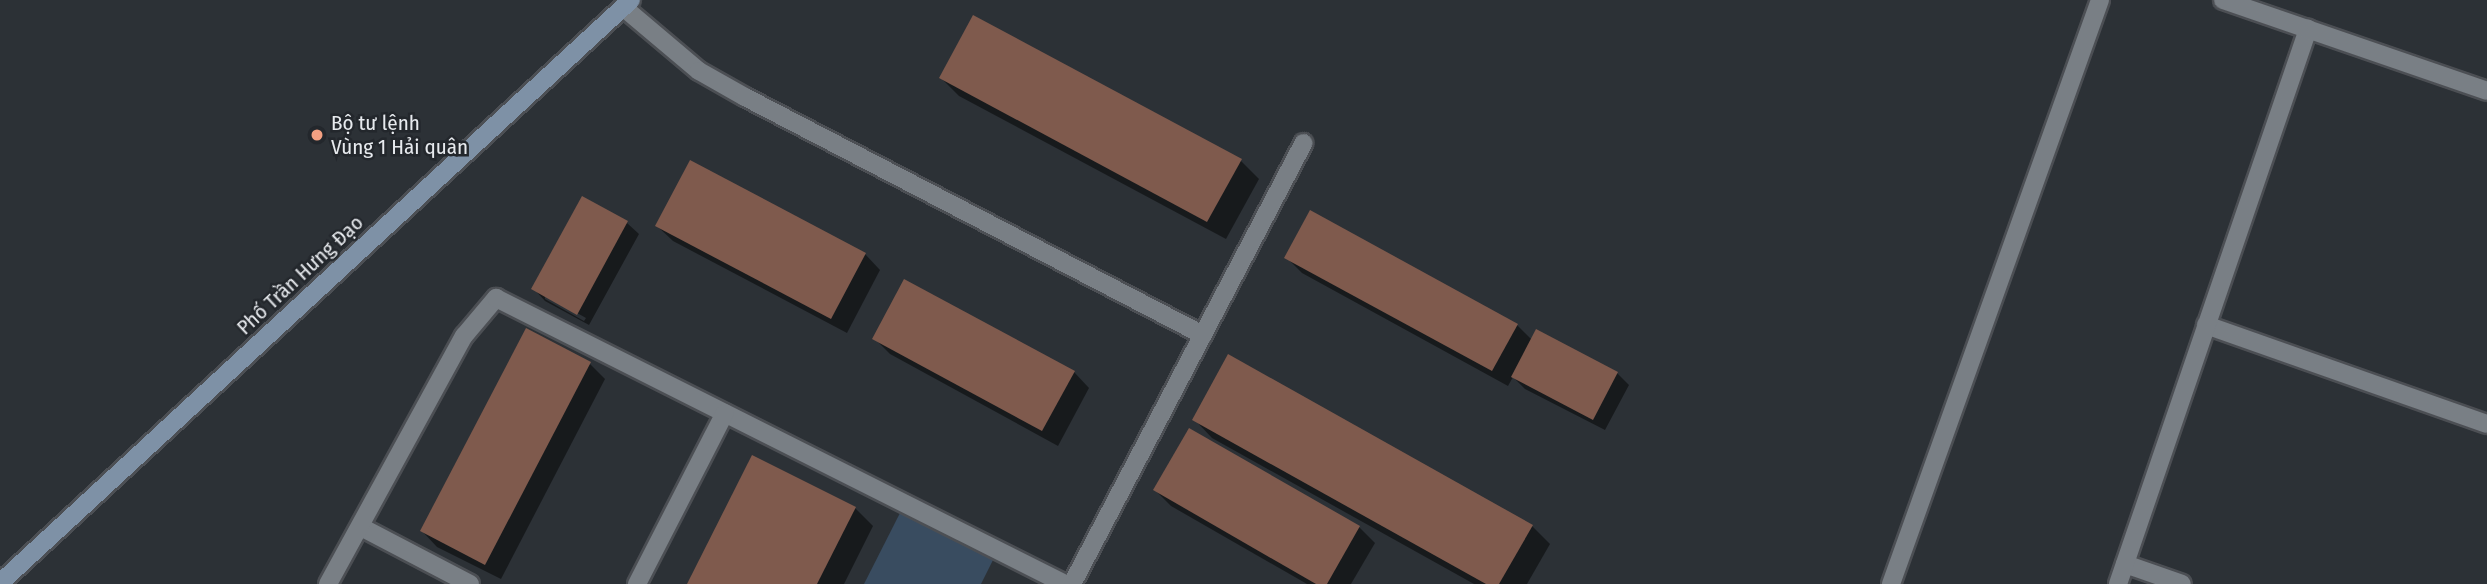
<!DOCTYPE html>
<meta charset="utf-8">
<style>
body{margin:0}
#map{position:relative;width:2487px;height:584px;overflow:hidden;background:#2c3136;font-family:"Fira Sans Condensed",sans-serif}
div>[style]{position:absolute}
.green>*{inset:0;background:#394c60}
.shadow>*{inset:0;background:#0007}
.building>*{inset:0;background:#7f5a4d}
.roads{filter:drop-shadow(2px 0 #4c4f54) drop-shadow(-2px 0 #4c4f54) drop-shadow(0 2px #4c4f54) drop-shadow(0 -2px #4c4f54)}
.lane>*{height:18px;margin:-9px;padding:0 9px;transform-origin:9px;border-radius:9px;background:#797f85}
.street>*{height:18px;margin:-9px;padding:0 9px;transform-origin:9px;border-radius:9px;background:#797f85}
.secondary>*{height:18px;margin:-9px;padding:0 9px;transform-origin:9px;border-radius:9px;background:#7e91a6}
.dots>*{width:19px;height:19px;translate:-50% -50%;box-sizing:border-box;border:4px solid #23272c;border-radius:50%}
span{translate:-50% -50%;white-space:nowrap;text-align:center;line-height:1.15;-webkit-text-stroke:5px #23272c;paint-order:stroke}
.poi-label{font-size:21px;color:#e7eaee}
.left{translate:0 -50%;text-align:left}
.street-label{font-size:21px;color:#e7eaee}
</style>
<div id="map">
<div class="green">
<div style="clip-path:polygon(900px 513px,993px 560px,981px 584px,864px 584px)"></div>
</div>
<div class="shadow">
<div style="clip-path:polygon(941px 78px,1240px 160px,1259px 179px,1226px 239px,959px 96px)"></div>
<div style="clip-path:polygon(evenodd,627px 223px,639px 234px,589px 325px,545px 301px,534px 289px,627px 223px,545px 295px,586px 318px,584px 321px,545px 299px,545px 295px)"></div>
<div style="clip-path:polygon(657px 226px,865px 254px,880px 270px,847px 333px,673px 241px)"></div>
<div style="clip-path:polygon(1286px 257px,1517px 325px,1532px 340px,1617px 373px,1629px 385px,1605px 430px,1525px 389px,1513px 377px,1508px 386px,1302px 273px)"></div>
<div style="clip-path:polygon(874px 338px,1074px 372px,1089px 388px,1058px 446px,890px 354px)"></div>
<div style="clip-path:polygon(590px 364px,605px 379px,501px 579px,437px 547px,422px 531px)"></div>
<div style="clip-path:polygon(1194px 419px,1532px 526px,1550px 544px,1527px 584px,1474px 584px,1212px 438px)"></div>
<div style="clip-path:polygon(1155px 490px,1359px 527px,1375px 543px,1351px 584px,1307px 584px,1171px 506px)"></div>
<div style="clip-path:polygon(855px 508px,873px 526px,844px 584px,689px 584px)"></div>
</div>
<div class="building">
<div style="clip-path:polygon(973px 15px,1242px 159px,1207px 222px,939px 78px)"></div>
<div style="clip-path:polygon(690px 160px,866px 253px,831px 319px,655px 226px)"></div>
<div style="clip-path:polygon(582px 196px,628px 221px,577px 315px,531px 289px)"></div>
<div style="clip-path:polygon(1310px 210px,1518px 324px,1492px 371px,1284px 258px)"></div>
<div style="clip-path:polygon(904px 279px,1075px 371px,1042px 431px,872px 339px)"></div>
<div style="clip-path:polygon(526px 328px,591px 362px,485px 565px,420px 531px)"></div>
<div style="clip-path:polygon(1536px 329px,1618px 372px,1593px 420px,1511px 377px)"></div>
<div style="clip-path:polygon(1228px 354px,1533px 525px,1499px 584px,1486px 584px,1192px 420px)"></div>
<div style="clip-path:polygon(1189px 428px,1360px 526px,1327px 584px,1316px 584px,1153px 490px)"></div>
<div style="clip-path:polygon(752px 455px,856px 507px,817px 584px,687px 584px)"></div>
</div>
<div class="roads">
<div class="lane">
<div style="left:623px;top:7px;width:99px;rotate:40.1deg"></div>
<div style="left:699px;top:71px;width:53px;rotate:29.5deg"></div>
<div style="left:745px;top:97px;width:516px;rotate:27.46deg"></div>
<div style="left:2206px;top:325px;width:298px;rotate:19.4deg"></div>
<div style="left:361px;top:527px;width:123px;rotate:27.6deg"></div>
<div style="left:2125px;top:564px;width:60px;rotate:19.3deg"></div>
<div style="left:328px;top:584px;width:283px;rotate:-61.3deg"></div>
<div style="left:464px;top:336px;width:50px;rotate:-49.9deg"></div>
<div style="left:496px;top:298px;width:637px;rotate:26.69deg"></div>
<div style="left:637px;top:584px;width:192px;rotate:-62.8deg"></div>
<div style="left:1072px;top:584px;width:498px;rotate:-62.3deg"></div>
<div style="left:2118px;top:584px;width:587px;rotate:-71.1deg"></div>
</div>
<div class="street">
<div style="left:2223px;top:0;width:279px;rotate:19deg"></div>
<div style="left:1891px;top:584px;width:620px;rotate:-70.31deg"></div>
</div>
<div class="secondary">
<div style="left:0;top:583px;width:859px;rotate:-42.74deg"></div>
</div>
</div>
<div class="dots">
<div style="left:317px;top:135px;background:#f3a082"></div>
</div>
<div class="poi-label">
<span class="left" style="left:331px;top:135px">Bộ tư lệnh<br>Vùng 1 Hải quân</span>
</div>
<div class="street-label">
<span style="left:300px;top:275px;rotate:-43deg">Phố Trần Hưng Đạo</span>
</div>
</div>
